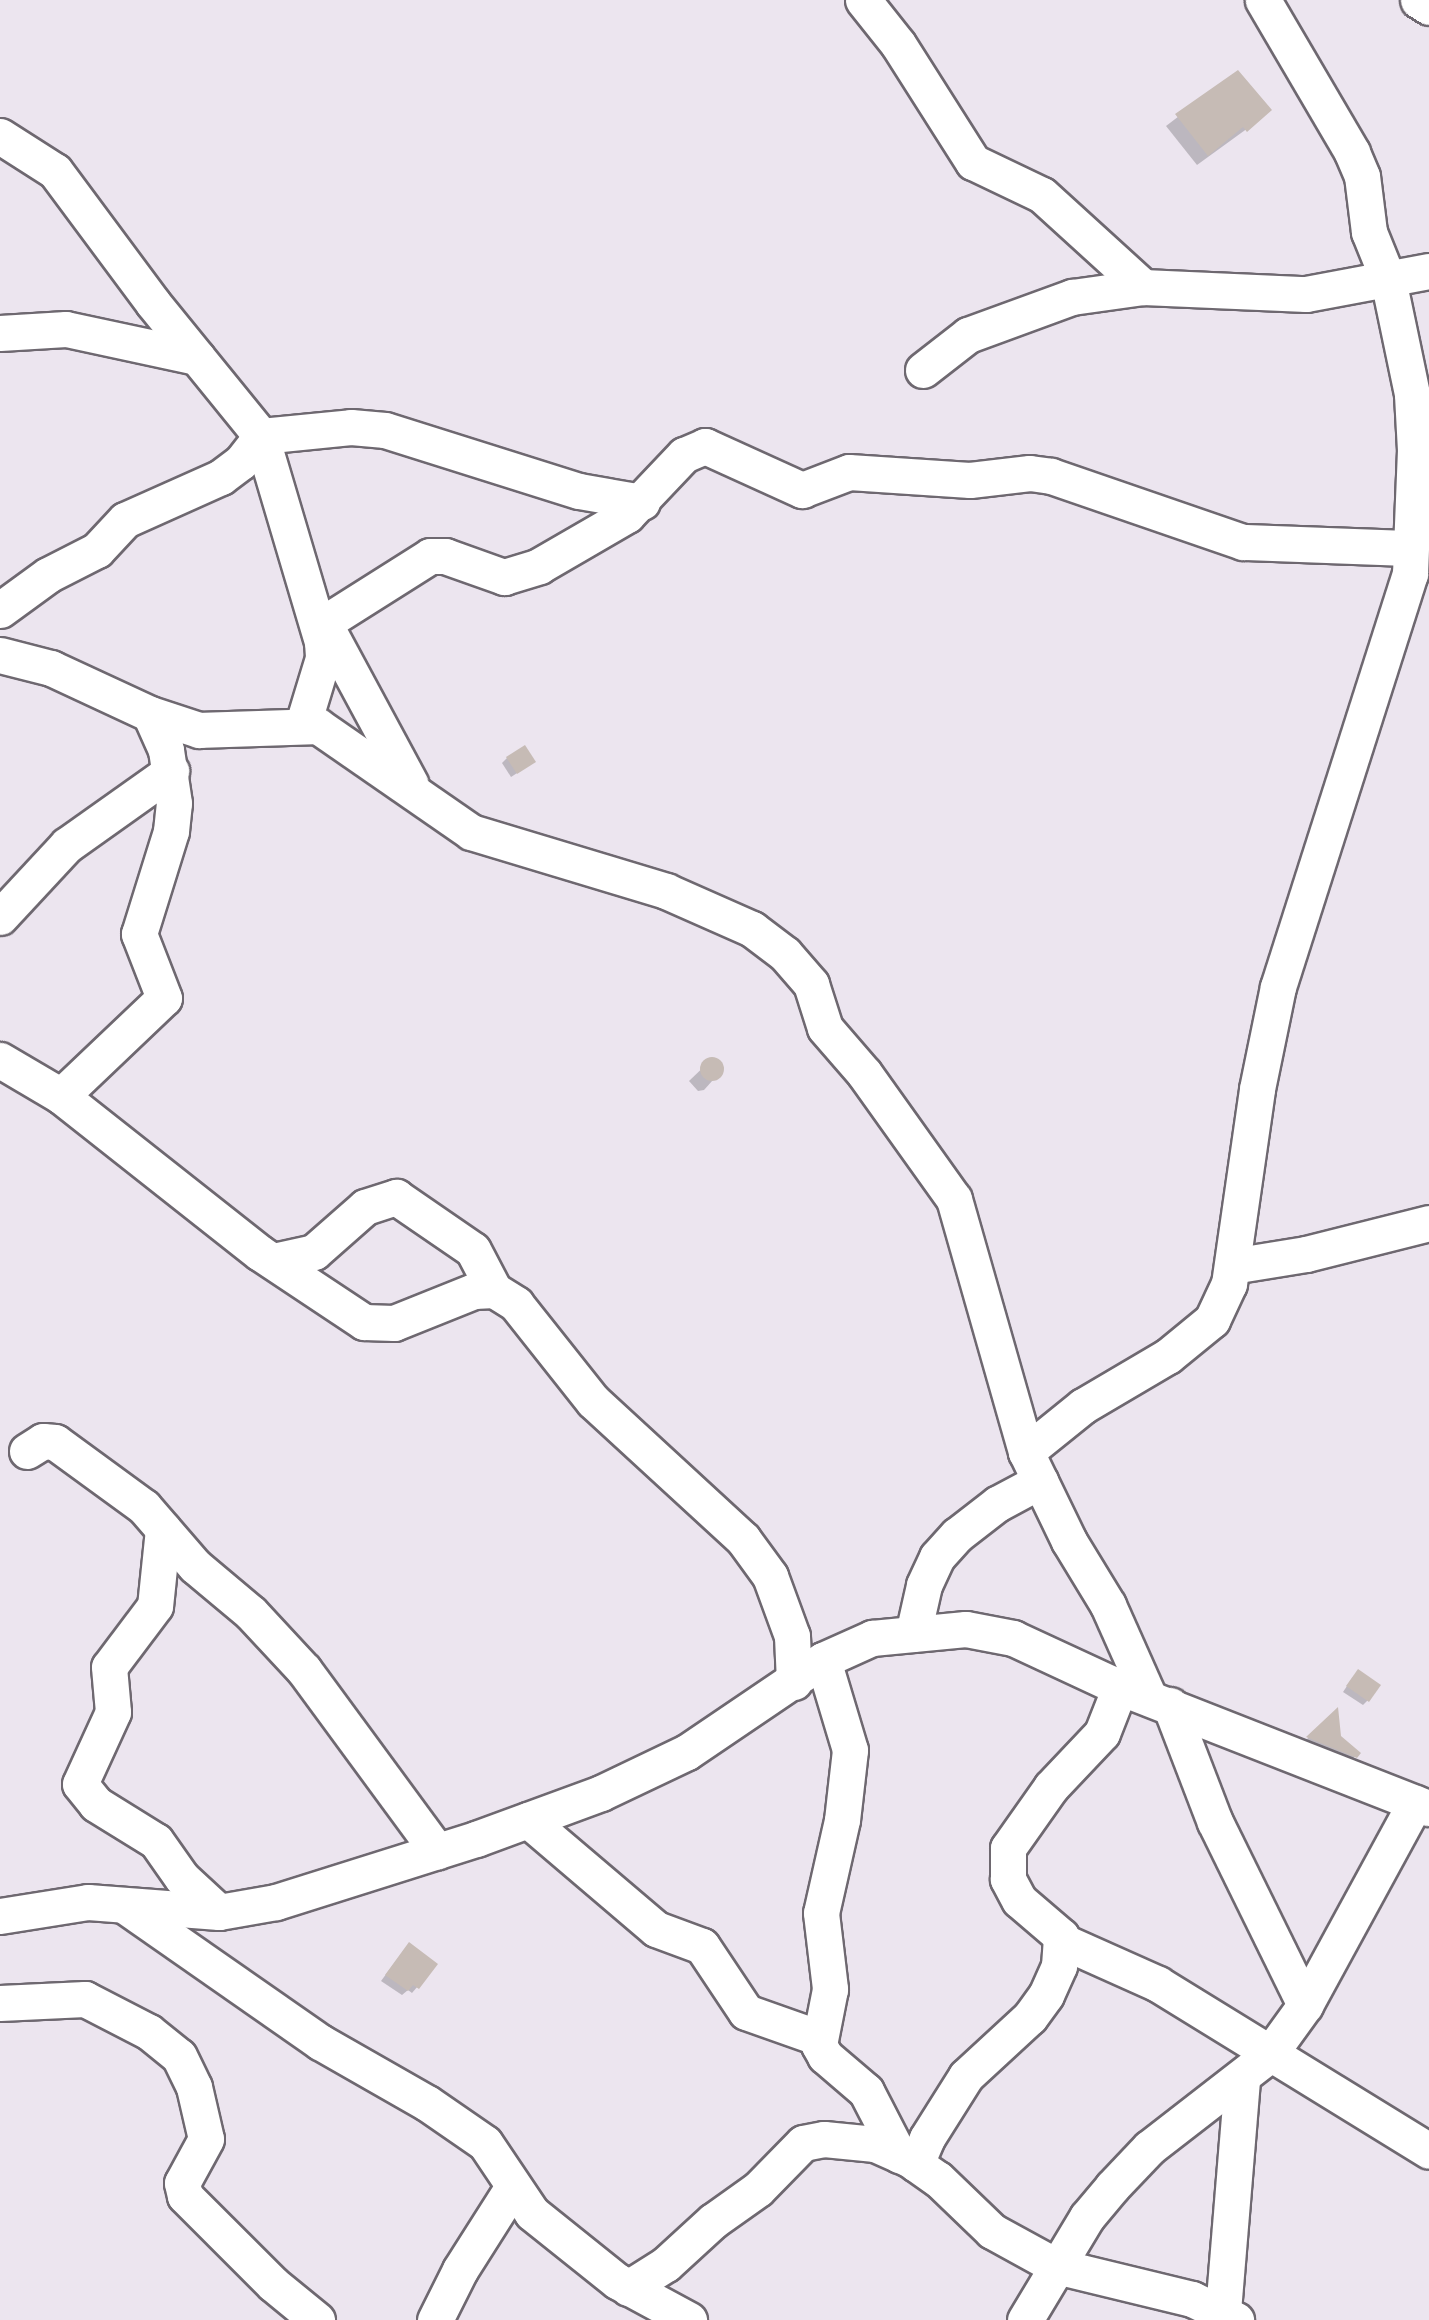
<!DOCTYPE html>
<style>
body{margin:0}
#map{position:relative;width:1429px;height:2320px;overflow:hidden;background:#ece5ef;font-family:Lato,sans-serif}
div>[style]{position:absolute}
.shadow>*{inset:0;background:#0003}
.building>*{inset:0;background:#c6bbb5}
.round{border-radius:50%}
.roads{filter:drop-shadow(2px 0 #6e6870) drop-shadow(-2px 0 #6e6870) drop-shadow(0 2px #6e6870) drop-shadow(0 -2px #6e6870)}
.minor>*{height:35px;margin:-17.5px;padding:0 17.5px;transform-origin:17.5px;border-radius:17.5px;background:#fff}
span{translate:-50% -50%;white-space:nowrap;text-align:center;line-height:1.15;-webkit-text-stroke:5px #f9f2fc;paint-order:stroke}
</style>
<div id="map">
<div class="shadow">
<div style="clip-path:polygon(1237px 72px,1259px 120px,1197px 165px,1166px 126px)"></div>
<div style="clip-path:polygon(507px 758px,534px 762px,511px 777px,502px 763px)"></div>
<div style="clip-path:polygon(713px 1058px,722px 1070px,704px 1090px,698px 1091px,689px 1081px)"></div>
<div style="clip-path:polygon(1353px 1677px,1368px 1700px,1363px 1705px,1343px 1692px)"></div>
<div style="clip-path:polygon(1336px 1711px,1339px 1737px,1358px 1753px,1350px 1762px,1303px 1743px)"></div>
<div style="clip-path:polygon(404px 1950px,436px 1965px,412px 1993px,408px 1990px,402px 1995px,381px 1981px)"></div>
</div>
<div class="building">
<div style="clip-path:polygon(1238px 70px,1272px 110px,1247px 132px,1243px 127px,1208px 156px,1175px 114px)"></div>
<div style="clip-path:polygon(525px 745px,536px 762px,517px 774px,506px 757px)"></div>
<div class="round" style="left:700px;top:1057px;width:24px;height:24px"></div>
<div style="clip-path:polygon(1358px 1669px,1381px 1685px,1369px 1702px,1346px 1686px)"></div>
<div style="clip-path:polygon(1338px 1707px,1341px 1736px,1361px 1753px,1357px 1758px,1306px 1737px)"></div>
<div style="clip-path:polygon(409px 1942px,438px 1964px,419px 1989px,413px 1985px,408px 1991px,385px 1975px)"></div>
</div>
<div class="roads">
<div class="minor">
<div style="left:863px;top:0;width:56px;rotate:51.5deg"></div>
<div style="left:898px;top:44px;width:140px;rotate:57.6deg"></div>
<div style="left:973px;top:162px;width:76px;rotate:25.6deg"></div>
<div style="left:1042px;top:195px;width:137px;rotate:42.3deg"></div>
<div style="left:1418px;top:0;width:13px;rotate:32deg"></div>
<div style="left:0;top:136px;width:65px;rotate:32.5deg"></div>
<div style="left:55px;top:171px;width:164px;rotate:53.4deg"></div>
<div style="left:153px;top:303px;width:171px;rotate:50.9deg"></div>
<div style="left:261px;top:436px;width:215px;rotate:73.5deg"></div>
<div style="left:322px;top:642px;width:16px;rotate:86deg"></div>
<div style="left:323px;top:658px;width:69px;rotate:106.9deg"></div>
<div style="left:0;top:333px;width:66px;rotate:-3.5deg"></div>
<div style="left:66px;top:329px;width:134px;rotate:12.1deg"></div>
<div style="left:923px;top:370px;width:57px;rotate:-37.9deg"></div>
<div style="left:968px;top:335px;width:111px;rotate:-20.1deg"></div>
<div style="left:1072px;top:297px;width:72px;rotate:-8deg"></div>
<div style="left:1143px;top:287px;width:163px;rotate:2.5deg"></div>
<div style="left:1306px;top:294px;width:125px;rotate:-10.6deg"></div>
<div style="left:0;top:610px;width:59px;rotate:-36.1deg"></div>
<div style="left:48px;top:575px;width:55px;rotate:-27deg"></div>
<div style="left:97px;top:550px;width:41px;rotate:-47deg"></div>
<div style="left:125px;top:520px;width:105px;rotate:-24.1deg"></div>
<div style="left:221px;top:477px;width:25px;rotate:-37deg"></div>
<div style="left:241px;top:462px;width:33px;rotate:-52deg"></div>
<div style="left:261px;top:436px;width:90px;rotate:-5.7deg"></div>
<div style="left:351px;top:427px;width:34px;rotate:5deg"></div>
<div style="left:385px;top:430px;width:203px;rotate:17.5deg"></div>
<div style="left:579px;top:491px;width:64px;rotate:9.9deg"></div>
<div style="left:318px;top:616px;width:9px;rotate:49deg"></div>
<div style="left:324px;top:623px;width:125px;rotate:-32.3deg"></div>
<div style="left:430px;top:556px;width:15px"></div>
<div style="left:445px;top:556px;width:63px;rotate:19.6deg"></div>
<div style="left:504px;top:577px;width:37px;rotate:-17deg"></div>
<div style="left:539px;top:566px;width:102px;rotate:-30.1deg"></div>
<div style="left:627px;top:515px;width:83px;rotate:-46.5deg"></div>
<div style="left:684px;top:455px;width:23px;rotate:-23deg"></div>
<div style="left:705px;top:446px;width:107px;rotate:24.4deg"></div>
<div style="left:802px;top:490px;width:50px;rotate:-21deg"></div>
<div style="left:849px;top:472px;width:121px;rotate:3.8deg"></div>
<div style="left:970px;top:480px;width:60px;rotate:-6.7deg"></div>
<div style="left:1030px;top:473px;width:21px;rotate:8deg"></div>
<div style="left:1051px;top:476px;width:203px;rotate:19deg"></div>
<div style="left:1243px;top:542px;width:167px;rotate:2.1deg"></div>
<div style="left:324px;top:623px;width:182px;rotate:61.7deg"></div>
<div style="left:0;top:655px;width:53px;rotate:14.3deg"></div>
<div style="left:51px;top:668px;width:109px;rotate:24.9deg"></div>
<div style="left:150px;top:714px;width:52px;rotate:18.1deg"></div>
<div style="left:199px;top:730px;width:119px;rotate:-1.9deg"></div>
<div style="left:318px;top:726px;width:186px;rotate:34.7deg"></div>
<div style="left:471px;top:832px;width:204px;rotate:16.8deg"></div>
<div style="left:666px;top:891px;width:94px;rotate:23.8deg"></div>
<div style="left:752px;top:929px;width:41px;rotate:37.1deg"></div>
<div style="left:785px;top:954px;width:40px;rotate:49deg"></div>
<div style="left:811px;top:984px;width:46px;rotate:72.3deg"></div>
<div style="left:825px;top:1028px;width:60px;rotate:49.1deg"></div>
<div style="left:864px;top:1073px;width:155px;rotate:54.5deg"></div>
<div style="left:954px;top:1199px;width:263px;rotate:74.1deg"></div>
<div style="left:1026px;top:1452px;width:99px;rotate:64.2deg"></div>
<div style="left:1069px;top:1541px;width:75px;rotate:58.6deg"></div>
<div style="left:1108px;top:1605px;width:101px;rotate:66deg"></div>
<div style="left:0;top:917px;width:98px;rotate:-47.1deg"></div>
<div style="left:67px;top:845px;width:128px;rotate:-35.4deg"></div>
<div style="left:0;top:1060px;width:71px;rotate:30.5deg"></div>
<div style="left:61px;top:1096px;width:253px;rotate:38.3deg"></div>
<div style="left:260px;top:1253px;width:125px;rotate:33.6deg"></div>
<div style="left:364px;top:1322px;width:30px;rotate:2deg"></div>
<div style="left:394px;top:1323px;width:86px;rotate:-21.8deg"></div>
<div style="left:474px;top:1291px;width:20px;rotate:-3deg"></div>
<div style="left:494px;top:1290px;width:26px;rotate:32deg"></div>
<div style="left:516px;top:1304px;width:124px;rotate:51.6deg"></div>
<div style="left:593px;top:1401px;width:204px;rotate:42.6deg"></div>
<div style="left:743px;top:1539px;width:46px;rotate:53.9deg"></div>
<div style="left:770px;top:1576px;width:64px;rotate:69.9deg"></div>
<div style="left:792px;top:1636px;width:46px;rotate:87.5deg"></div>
<div style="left:61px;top:1096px;width:142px;rotate:-43.6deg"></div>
<div style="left:164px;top:998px;width:69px;rotate:-111.3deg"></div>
<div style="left:139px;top:934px;width:108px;rotate:-72.7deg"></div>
<div style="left:171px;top:831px;width:28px;rotate:-84deg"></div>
<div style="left:174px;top:803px;width:54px;rotate:-98.6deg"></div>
<div style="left:166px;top:750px;width:39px;rotate:-114deg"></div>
<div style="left:273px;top:1261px;width:42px;rotate:-12.4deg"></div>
<div style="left:314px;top:1252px;width:68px;rotate:-41.4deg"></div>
<div style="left:365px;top:1207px;width:33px;rotate:-18deg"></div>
<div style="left:396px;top:1197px;width:93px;rotate:34.5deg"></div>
<div style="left:473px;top:1250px;width:45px;rotate:62.3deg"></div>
<div style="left:1232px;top:1266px;width:75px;rotate:-9.2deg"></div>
<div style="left:1306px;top:1254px;width:127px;rotate:-14.1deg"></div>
<div style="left:27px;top:1451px;width:19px;rotate:-32deg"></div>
<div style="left:43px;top:1441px;width:12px;rotate:5deg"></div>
<div style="left:55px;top:1442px;width:110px;rotate:36.1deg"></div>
<div style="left:144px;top:1507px;width:78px;rotate:49.2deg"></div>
<div style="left:195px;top:1566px;width:73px;rotate:40deg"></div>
<div style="left:251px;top:1613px;width:78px;rotate:47.1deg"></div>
<div style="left:304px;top:1670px;width:225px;rotate:53.7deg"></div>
<div style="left:1026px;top:1452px;width:73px;rotate:-38.9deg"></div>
<div style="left:1083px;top:1406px;width:99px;rotate:-30.5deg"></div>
<div style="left:1168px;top:1356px;width:57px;rotate:-39.3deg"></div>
<div style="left:1212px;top:1320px;width:40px;rotate:-65deg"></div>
<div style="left:1229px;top:1284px;width:197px;rotate:-81.8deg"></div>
<div style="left:1257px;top:1089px;width:104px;rotate:-78.4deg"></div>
<div style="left:1278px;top:987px;width:434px;rotate:-72.3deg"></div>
<div style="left:1410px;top:574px;width:124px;rotate:-87.7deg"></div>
<div style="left:1415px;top:450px;width:56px;rotate:-93.1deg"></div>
<div style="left:1412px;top:394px;width:117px;rotate:-101.8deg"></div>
<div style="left:1388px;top:279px;width:51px;rotate:-112deg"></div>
<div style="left:1369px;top:232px;width:56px;rotate:-97.1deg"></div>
<div style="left:1362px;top:176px;width:26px;rotate:-113deg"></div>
<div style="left:1352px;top:152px;width:176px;rotate:-120.4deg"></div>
<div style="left:163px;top:1529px;width:77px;rotate:95.9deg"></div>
<div style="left:155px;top:1606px;width:76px;rotate:127deg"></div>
<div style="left:109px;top:1667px;width:45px;rotate:84.9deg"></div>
<div style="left:113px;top:1712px;width:79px;rotate:114.6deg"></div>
<div style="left:80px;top:1784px;width:26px;rotate:51deg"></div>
<div style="left:96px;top:1804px;width:70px;rotate:31.7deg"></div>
<div style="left:156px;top:1841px;width:45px;rotate:54.9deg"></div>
<div style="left:182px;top:1878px;width:50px;rotate:42.6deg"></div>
<div style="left:913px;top:1634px;width:50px;rotate:-77.3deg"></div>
<div style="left:924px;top:1585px;width:31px;rotate:-65deg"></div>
<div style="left:937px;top:1557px;width:30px;rotate:-48deg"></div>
<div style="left:957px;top:1535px;width:51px;rotate:-37.8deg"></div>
<div style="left:997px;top:1504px;width:49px;rotate:-28.1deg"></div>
<div style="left:823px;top:1660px;width:94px;rotate:73.3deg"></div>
<div style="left:850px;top:1750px;width:70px;rotate:96.5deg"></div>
<div style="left:842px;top:1820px;width:95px;rotate:102.7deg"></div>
<div style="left:821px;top:1913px;width:77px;rotate:83.2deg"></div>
<div style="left:830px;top:1989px;width:57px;rotate:101.1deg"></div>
<div style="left:819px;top:2045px;width:13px;rotate:61deg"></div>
<div style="left:825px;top:2056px;width:54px;rotate:40.5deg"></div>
<div style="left:866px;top:2091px;width:72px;rotate:62.7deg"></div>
<div style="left:1170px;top:1705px;width:125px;rotate:69deg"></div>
<div style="left:1215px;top:1822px;width:204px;rotate:63.8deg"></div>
<div style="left:528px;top:1820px;width:168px;rotate:40.4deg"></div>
<div style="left:656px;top:1929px;width:49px;rotate:20.3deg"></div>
<div style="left:702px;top:1946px;width:79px;rotate:56.3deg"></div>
<div style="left:746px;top:2012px;width:78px;rotate:19.4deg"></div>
<div style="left:125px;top:1906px;width:238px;rotate:34.9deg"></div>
<div style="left:320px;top:2042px;width:123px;rotate:29.7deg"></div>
<div style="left:427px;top:2103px;width:70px;rotate:34.6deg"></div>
<div style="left:485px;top:2143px;width:84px;rotate:56.1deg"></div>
<div style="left:532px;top:2213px;width:109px;rotate:38.7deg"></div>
<div style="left:617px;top:2281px;width:82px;rotate:28.4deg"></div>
<div style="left:0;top:1916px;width:89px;rotate:-9deg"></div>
<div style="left:88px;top:1902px;width:131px;rotate:4.4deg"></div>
<div style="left:219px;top:1912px;width:58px;rotate:-10deg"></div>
<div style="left:276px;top:1902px;width:210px;rotate:-17.5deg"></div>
<div style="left:476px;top:1839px;width:133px;rotate:-20.2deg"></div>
<div style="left:601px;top:1793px;width:95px;rotate:-25.5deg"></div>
<div style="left:687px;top:1752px;width:164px;rotate:-34.1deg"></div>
<div style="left:823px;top:1660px;width:54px;rotate:-24.2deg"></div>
<div style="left:872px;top:1638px;width:94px;rotate:-5.5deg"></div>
<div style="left:966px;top:1629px;width:48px;rotate:10.8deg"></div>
<div style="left:1013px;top:1638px;width:109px;rotate:24.9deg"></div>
<div style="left:1112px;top:1684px;width:340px;rotate:21.4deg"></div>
<div style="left:1062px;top:1941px;width:105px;rotate:24.1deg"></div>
<div style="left:1158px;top:1984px;width:318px;rotate:31.6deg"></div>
<div style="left:0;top:2003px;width:85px;rotate:-2.7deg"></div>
<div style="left:85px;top:1999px;width:72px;rotate:27.3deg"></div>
<div style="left:149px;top:2032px;width:38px;rotate:39deg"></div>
<div style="left:179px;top:2056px;width:34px;rotate:64deg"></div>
<div style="left:194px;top:2087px;width:53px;rotate:77deg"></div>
<div style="left:206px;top:2139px;width:50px;rotate:118.6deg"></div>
<div style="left:182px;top:2183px;width:13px;rotate:77deg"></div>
<div style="left:185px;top:2196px;width:124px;rotate:45deg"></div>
<div style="left:273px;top:2284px;width:57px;rotate:39.3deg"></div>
<div style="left:916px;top:2164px;width:28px;rotate:-67deg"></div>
<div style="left:927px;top:2138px;width:73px;rotate:-57.8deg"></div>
<div style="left:966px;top:2076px;width:87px;rotate:-42.7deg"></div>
<div style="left:1030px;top:2017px;width:27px;rotate:-54deg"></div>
<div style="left:1046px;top:1995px;width:32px;rotate:-66deg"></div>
<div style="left:1059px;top:1966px;width:30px;rotate:-86deg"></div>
<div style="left:1061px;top:1936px;width:55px;rotate:-139.4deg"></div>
<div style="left:1019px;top:1900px;width:24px;rotate:-118deg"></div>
<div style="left:1008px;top:1879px;width:31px;rotate:-90deg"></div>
<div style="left:1008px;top:1848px;width:75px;rotate:-54.8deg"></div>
<div style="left:1051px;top:1787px;width:74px;rotate:-46.6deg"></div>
<div style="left:1102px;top:1733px;width:49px;rotate:-68.6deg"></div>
<div style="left:628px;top:2288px;width:45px;rotate:-32.3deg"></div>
<div style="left:666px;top:2264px;width:64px;rotate:-42.5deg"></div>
<div style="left:713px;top:2221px;width:55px;rotate:-35.4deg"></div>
<div style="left:758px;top:2189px;width:64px;rotate:-45.6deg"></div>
<div style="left:803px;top:2143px;width:21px;rotate:-11deg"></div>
<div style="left:824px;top:2139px;width:51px;rotate:5.6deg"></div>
<div style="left:875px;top:2144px;width:37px;rotate:24deg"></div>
<div style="left:909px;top:2159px;width:35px;rotate:35deg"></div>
<div style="left:938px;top:2179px;width:75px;rotate:43.9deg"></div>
<div style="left:992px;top:2231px;width:73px;rotate:28.7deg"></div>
<div style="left:1056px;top:2266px;width:140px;rotate:13.6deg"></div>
<div style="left:1192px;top:2299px;width:49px;rotate:25.5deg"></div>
<div style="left:1223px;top:2311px;width:232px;rotate:-85.3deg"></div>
<div style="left:435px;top:2320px;width:56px;rotate:-63.4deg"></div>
<div style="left:460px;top:2270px;width:97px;rotate:-57.6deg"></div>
<div style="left:1025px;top:2320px;width:120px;rotate:-59deg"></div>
<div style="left:1087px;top:2217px;width:39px;rotate:-50deg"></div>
<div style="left:1112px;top:2187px;width:54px;rotate:-46.5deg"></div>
<div style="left:1149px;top:2148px;width:152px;rotate:-37.8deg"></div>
<div style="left:1269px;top:2055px;width:62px;rotate:-54.2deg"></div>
<div style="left:1305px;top:2005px;width:230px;rotate:-61.4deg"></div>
</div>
</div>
</div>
